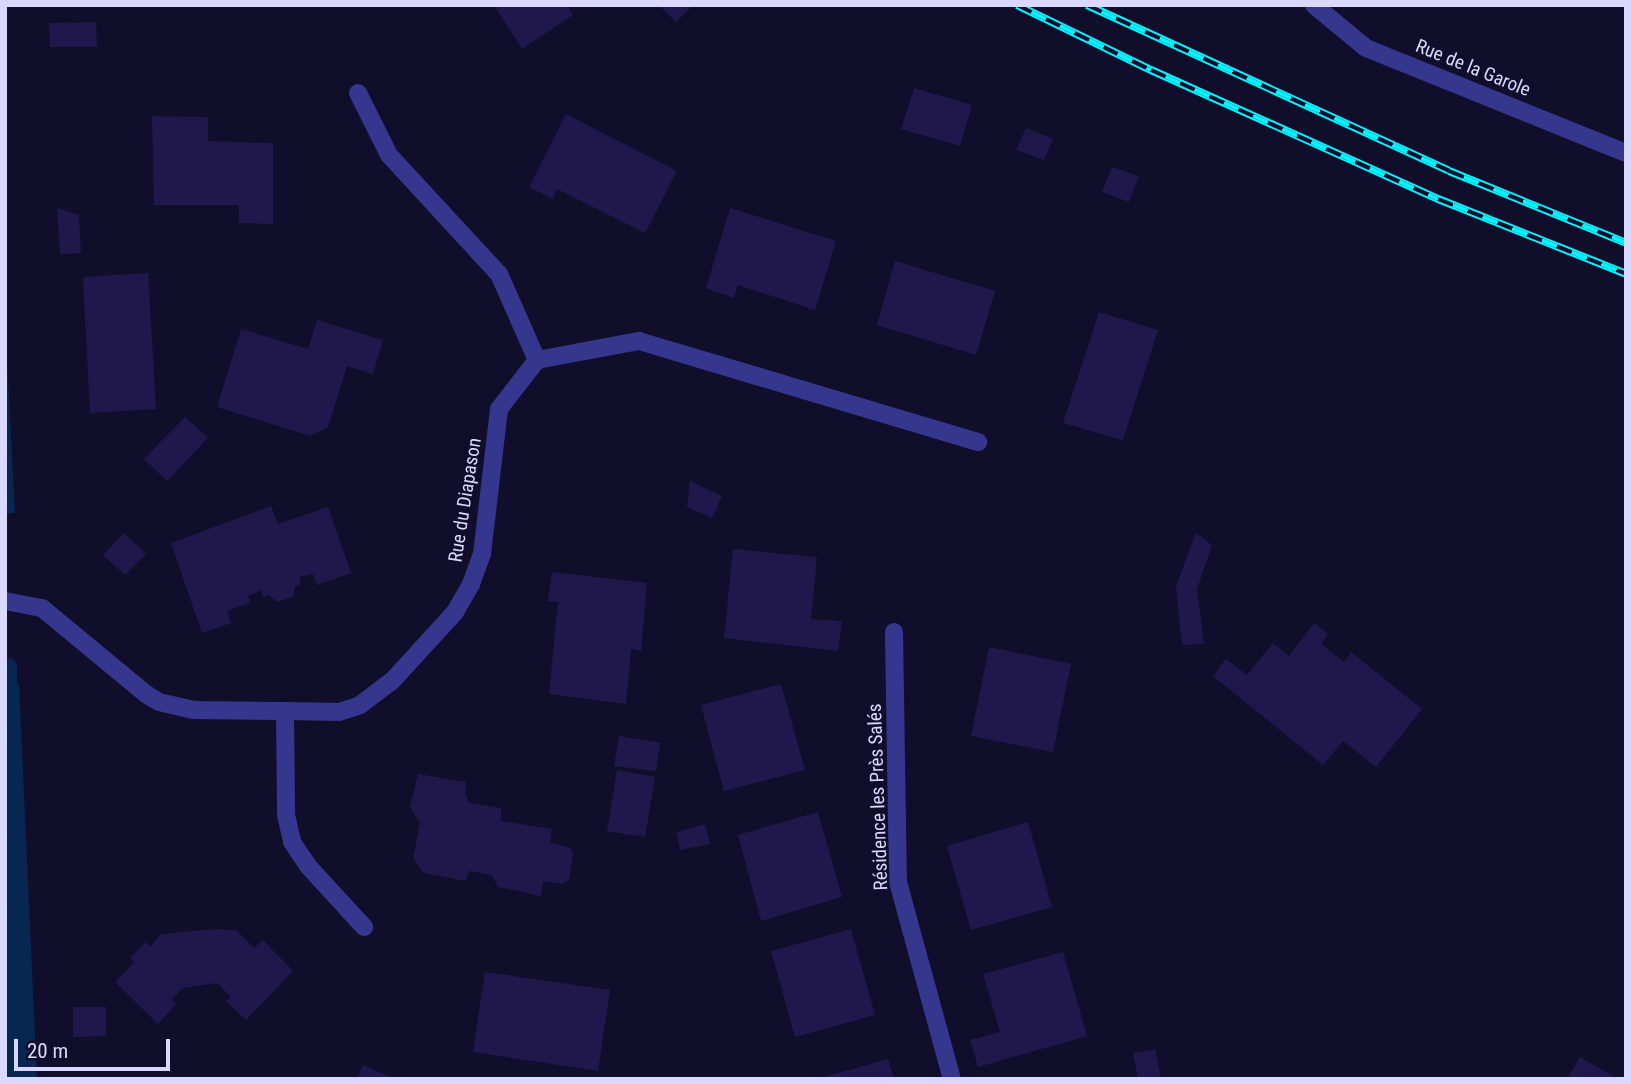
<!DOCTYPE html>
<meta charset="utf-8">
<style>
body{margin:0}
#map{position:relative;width:1631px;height:1084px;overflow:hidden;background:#110e2b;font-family:"Roboto Condensed",sans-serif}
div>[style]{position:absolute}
.water>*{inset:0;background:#072650}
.stream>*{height:16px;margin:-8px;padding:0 8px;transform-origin:8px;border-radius:8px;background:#072650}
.building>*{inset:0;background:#20184d}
.street>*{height:18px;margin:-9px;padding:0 9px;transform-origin:9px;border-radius:9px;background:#35368e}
.rail>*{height:8px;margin-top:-4px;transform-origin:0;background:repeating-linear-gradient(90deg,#110e2b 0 16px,#04f4ff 0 32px);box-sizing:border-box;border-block:2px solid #04f4ff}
span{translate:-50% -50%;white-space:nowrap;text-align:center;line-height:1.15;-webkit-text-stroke:5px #110e2b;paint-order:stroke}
.street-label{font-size:19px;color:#dad8ff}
.frame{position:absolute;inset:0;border:7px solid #dad8ff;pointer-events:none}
.scale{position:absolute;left:14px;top:1039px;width:156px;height:32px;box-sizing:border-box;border:4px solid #dad8ff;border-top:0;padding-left:9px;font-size:21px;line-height:24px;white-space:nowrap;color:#dad8ff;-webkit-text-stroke:5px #110e2b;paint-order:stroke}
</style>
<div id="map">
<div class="water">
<div style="clip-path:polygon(5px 320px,15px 513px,5px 514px)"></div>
<div style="clip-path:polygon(19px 683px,37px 1079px,5px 1079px,5px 684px)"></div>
</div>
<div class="stream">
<div style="left:9px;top:706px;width:40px;rotate:-90deg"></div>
</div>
<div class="building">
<div style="clip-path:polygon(494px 5px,567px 5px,573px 15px,522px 49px)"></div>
<div style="clip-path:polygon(659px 5px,693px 5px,676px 22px)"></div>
<div style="clip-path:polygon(96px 22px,97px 47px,50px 47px,49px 23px)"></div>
<div style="clip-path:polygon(914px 88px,972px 105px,960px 146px,901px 129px)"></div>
<div style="clip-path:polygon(566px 114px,677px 171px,645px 233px,557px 189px,553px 199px,529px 187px)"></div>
<div style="clip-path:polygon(152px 116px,208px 117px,208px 141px,273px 143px,273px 224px,239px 223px,239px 205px,154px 205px)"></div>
<div style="clip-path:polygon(1026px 128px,1053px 139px,1044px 160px,1016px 150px)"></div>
<div style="clip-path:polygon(1112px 167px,1139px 176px,1129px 202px,1102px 192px)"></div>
<div style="clip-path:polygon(57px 208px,79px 215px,81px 253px,60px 254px)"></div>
<div style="clip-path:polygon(730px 208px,836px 241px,815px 310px,738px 285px,734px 298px,706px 288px)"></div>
<div style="clip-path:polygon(895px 261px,995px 291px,976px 355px,877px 325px)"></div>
<div style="clip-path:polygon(148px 273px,156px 409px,90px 413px,83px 277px)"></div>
<div style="clip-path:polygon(1099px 312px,1158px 330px,1123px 440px,1063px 423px)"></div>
<div style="clip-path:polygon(317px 320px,383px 340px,373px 374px,347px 366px,328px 427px,310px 436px,217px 407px,241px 329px,308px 349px)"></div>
<div style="clip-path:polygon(185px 417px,208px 438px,167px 481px,144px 459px)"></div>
<div style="clip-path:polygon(690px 481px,722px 496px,712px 518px,687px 507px)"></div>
<div style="clip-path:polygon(271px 506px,278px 524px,328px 507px,351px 573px,317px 585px,313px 574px,299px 577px,301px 584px,295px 586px,293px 597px,277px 602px,269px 595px,263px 597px,261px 590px,248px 596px,251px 602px,227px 611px,231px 623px,202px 633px,171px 543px)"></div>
<div style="clip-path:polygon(124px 533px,146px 554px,125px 575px,103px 555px)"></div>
<div style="clip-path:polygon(1196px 533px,1212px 545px,1197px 589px,1204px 644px,1182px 645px,1176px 586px)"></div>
<div style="clip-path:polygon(733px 549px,817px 557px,811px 619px,842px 621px,838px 651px,724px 638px)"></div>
<div style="clip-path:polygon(552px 572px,647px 583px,641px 651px,631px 649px,626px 704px,549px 694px,558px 602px,548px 601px)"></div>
<div style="clip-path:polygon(1314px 623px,1328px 634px,1321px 644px,1344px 662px,1351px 652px,1422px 709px,1376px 767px,1343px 741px,1323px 765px,1213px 676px,1226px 659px,1247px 675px,1273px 643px,1289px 656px)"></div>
<div style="clip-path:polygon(989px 647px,1071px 664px,1053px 752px,971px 736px)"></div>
<div style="clip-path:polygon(781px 684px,805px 770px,724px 791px,701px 705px)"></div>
<div style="clip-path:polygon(619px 736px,660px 743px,656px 771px,614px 766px)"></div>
<div style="clip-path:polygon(617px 770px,655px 777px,645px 837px,607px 831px)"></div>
<div style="clip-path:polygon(418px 774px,466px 782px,465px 791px,469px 803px,501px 808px,501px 821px,552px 829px,550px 843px,569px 847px,573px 853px,569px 880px,562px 884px,543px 881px,541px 896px,498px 887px,492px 875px,469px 871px,466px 881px,424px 873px,413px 858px,420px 823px,410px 807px)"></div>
<div style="clip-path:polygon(818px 812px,842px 897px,761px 921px,738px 835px)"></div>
<div style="clip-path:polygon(1028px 822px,1052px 907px,971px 930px,947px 846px)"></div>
<div style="clip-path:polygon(705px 824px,710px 844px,680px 850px,676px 832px)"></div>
<div style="clip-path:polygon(216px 929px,236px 930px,254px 948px,263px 940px,293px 971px,246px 1020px,226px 1001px,231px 997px,217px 983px,183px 988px,171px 1000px,176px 1004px,158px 1024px,115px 982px,135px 962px,130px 958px,146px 942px,150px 947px,161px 934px)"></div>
<div style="clip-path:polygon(851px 929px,875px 1015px,795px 1037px,771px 951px)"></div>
<div style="clip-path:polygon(1063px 952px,1087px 1036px,978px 1067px,970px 1040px,1000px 1032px,983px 974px)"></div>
<div style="clip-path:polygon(485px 972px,610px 990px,598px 1071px,473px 1052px)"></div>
<div style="clip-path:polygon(73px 1007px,106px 1007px,106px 1036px,73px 1037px)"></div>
<div style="clip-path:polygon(1155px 1049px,1161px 1079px,1138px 1079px,1133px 1053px)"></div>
<div style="clip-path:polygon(1580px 1057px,1618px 1079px,1567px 1079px)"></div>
<div style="clip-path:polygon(888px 1059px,894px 1079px,821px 1079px,821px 1078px)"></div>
<div style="clip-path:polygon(363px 1065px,395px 1079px,357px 1079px)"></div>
</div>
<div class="street">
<div style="left:1314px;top:5px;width:67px;rotate:39.6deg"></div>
<div style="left:1366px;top:48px;width:280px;rotate:22deg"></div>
<div style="left:358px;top:93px;width:69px;rotate:63.4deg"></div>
<div style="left:389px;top:155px;width:162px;rotate:47.3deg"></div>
<div style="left:499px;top:274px;width:94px;rotate:66.2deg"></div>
<div style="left:537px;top:360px;width:104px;rotate:-10.6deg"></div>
<div style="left:639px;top:341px;width:354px;rotate:16.6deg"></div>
<div style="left:5px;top:601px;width:38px;rotate:11deg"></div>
<div style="left:42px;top:608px;width:135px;rotate:39.6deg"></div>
<div style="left:146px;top:694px;width:15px;rotate:32deg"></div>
<div style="left:159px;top:702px;width:35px;rotate:13deg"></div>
<div style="left:193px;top:710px;width:92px;rotate:0.6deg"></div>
<div style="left:285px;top:711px;width:104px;rotate:89.4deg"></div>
<div style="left:286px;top:815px;width:28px;rotate:77deg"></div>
<div style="left:292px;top:842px;width:29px;rotate:56deg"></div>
<div style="left:308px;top:866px;width:83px;rotate:47.4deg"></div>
<div style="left:894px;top:632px;width:250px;rotate:89.1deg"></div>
<div style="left:898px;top:882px;width:204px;rotate:74.7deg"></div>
<div style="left:285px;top:711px;width:54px;rotate:1.1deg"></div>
<div style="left:339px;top:712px;width:22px;rotate:-18deg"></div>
<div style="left:360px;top:705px;width:41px;rotate:-37.1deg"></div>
<div style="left:393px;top:680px;width:92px;rotate:-47.6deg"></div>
<div style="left:455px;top:612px;width:32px;rotate:-60deg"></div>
<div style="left:471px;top:584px;width:32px;rotate:-70deg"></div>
<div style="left:482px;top:554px;width:146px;rotate:-83.3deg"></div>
<div style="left:499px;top:409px;width:62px;rotate:-52.2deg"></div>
</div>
<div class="rail">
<div style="left:1017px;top:5px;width:149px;rotate:25.9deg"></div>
<div style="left:1151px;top:70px;width:315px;rotate:24.2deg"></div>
<div style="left:1438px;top:199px;width:202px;rotate:21.7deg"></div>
<div style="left:1087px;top:5px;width:398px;rotate:24.6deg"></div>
<div style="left:1449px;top:171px;width:191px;rotate:22.1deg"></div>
</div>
<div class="street-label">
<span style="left:1473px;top:68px;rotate:22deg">Rue de la Garole</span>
<span style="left:465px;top:500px;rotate:-81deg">Rue du Diapason</span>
<span style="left:878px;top:797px;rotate:-92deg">Résidence les Près Salés</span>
</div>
<div class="frame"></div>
<div class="scale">20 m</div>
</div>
